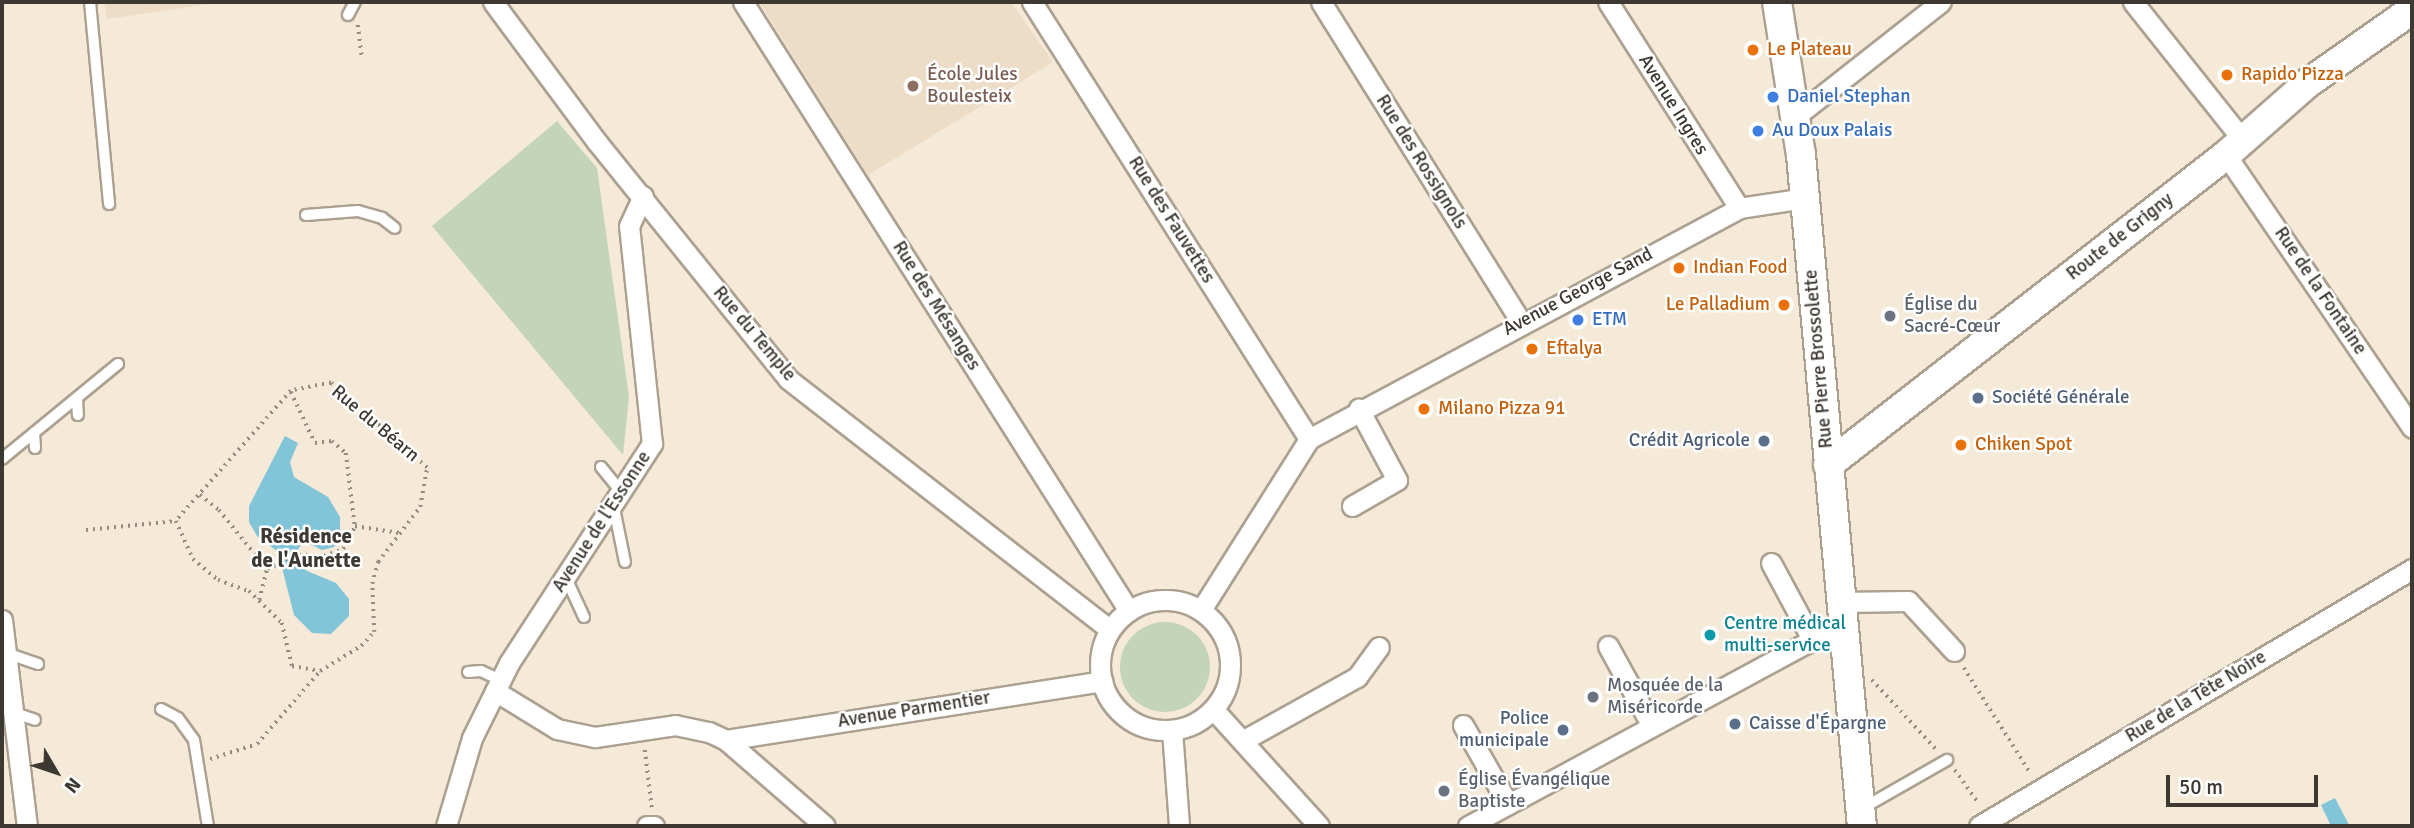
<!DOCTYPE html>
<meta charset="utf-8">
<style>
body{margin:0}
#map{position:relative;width:2414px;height:828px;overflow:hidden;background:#f5e9d8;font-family:Signika,sans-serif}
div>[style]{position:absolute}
.built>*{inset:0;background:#edddc6}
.green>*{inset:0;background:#c4d5b7}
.round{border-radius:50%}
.water>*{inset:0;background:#82c4d8}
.path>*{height:3.5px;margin-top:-1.75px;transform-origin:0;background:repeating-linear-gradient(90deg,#948c80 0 2px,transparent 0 7px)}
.roads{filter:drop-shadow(2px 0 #aca191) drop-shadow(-2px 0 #aca191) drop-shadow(0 2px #aca191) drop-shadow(0 -2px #aca191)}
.lane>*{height:10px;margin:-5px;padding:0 5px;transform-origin:5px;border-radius:5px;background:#fff}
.street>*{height:19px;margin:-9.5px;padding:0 9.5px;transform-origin:9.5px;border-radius:9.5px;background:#fff}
.street>.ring{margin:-9.5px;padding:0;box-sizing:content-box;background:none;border:19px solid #fff;border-radius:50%}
.secondary>*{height:28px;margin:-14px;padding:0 14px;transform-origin:14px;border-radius:14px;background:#fff}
.dots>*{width:19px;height:19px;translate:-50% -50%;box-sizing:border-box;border:4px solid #fff;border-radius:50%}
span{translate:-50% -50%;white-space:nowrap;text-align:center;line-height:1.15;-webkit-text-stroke:5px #fff;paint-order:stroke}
.food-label{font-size:19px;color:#c56008}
.left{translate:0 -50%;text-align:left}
.right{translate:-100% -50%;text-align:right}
.education-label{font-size:19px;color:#785e54}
.shop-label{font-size:19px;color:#366cbe}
.street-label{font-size:19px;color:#3d3932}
.worship-label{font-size:19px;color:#5b616d}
.service-label{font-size:19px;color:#4e5e75}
.culture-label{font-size:19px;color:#0d838f}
.neighbourhood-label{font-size:21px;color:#3d3932;font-weight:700}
.frame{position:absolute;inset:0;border:4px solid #3d3932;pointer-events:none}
.north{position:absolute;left:21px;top:737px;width:70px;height:70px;-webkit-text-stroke:5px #fff;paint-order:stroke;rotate:129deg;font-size:19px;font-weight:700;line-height:28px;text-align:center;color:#3d3932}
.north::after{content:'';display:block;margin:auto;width:24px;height:32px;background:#3d3932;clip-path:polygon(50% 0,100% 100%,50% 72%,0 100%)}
.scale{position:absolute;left:2166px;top:775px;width:152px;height:32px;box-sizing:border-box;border:4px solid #3d3932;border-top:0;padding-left:9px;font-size:21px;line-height:24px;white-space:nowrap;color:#3d3932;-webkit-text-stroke:5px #fff;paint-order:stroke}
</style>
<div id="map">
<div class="built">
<div style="clip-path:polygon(104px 2px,224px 2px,107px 19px)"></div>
<div style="clip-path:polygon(759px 2px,1011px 2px,1053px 62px,868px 175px)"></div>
</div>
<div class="green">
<div style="clip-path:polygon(557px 121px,597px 168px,629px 397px,623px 455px,432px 226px)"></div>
<div class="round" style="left:1120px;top:622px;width:90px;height:90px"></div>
</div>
<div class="water">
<div style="clip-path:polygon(285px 436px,298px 443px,290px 462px,294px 477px,328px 497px,340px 517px,340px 540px,334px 547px,322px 550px,303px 541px,294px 557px,307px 571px,336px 583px,349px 599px,349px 616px,331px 634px,312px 633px,294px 615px,278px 552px,257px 536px,249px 522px,249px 506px)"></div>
<div style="clip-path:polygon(2335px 798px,2349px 825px,2347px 826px,2331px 826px,2321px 805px)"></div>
</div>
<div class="path">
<div style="left:358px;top:25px;width:34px;rotate:83deg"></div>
<div style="left:291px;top:392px;width:56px;rotate:64.8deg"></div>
<div style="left:315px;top:443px;width:17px;rotate:-7deg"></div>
<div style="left:332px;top:441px;width:18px;rotate:41deg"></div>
<div style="left:346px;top:453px;width:74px;rotate:83deg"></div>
<div style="left:200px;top:495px;width:24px;rotate:38deg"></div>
<div style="left:219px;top:510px;width:76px;rotate:50.9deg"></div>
<div style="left:86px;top:530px;width:90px;rotate:-5.7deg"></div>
<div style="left:259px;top:600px;width:32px;rotate:-76deg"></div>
<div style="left:267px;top:569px;width:35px;rotate:-24deg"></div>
<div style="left:299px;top:555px;width:25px;rotate:2deg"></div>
<div style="left:324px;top:556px;width:20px;rotate:-20deg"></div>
<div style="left:343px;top:549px;width:26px;rotate:-62deg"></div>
<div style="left:355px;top:526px;width:45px;rotate:9deg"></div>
<div style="left:1964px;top:668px;width:125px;rotate:57.7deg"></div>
<div style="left:1872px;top:680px;width:94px;rotate:47.2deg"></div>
<div style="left:645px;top:750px;width:58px;rotate:83.1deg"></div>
<div style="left:210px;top:759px;width:49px;rotate:-17.7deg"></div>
<div style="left:257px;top:744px;width:96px;rotate:-49.2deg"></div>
<div style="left:320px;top:671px;width:48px;rotate:-31.4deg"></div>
<div style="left:361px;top:646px;width:19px;rotate:-47deg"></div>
<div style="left:374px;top:632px;width:48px;rotate:-92.4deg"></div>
<div style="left:372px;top:584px;width:23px;rotate:-75deg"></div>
<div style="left:378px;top:562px;width:69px;rotate:-52.6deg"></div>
<div style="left:420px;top:507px;width:40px;rotate:-80deg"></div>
<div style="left:427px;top:468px;width:128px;rotate:-138.5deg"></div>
<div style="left:331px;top:383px;width:41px;rotate:168.7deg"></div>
<div style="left:291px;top:391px;width:174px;rotate:131.5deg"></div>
<div style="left:176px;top:521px;width:42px;rotate:65.9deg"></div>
<div style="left:193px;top:559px;width:33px;rotate:40deg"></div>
<div style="left:218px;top:580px;width:33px;rotate:20deg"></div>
<div style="left:249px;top:591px;width:46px;rotate:44.1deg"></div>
<div style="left:282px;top:623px;width:44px;rotate:76.9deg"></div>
<div style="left:292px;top:666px;width:28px;rotate:10deg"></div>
<div style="left:1955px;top:770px;width:42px;rotate:54.8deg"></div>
</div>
<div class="roads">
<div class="lane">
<div style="left:90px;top:2px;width:203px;rotate:84.6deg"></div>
<div style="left:348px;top:15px;width:15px;rotate:-62deg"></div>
<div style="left:306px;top:215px;width:52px;rotate:-4.4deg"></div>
<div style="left:358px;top:211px;width:25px;rotate:16deg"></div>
<div style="left:382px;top:218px;width:16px;rotate:38deg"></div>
<div style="left:77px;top:398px;width:17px;rotate:87deg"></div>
<div style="left:34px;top:433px;width:15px;rotate:86deg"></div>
<div style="left:2px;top:459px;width:150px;rotate:-39.3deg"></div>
<div style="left:601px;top:467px;width:35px;rotate:51deg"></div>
<div style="left:614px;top:508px;width:55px;rotate:78.5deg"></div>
<div style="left:566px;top:578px;width:43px;rotate:65.2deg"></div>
<div style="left:6px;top:653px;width:34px;rotate:19deg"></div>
<div style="left:468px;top:672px;width:13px;rotate:-4deg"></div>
<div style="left:481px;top:671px;width:21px;rotate:25deg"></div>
<div style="left:161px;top:709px;width:19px;rotate:28deg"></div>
<div style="left:178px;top:718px;width:27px;rotate:54deg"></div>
<div style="left:194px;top:740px;width:87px;rotate:80.8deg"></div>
<div style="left:15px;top:713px;width:21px;rotate:19deg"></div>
<div style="left:1863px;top:808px;width:97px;rotate:-29.7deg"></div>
</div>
<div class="street">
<div style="left:493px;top:2px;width:174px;rotate:53.4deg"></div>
<div style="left:597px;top:142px;width:304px;rotate:51.1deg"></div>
<div style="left:788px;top:379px;width:408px;rotate:37.9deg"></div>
<div style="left:743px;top:2px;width:721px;rotate:57.63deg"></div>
<div style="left:1032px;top:2px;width:517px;rotate:57.63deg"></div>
<div style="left:1321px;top:2px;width:377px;rotate:58deg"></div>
<div style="left:1608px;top:2px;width:244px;rotate:57.5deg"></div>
<div style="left:2133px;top:2px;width:175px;rotate:51.5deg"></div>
<div style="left:1796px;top:116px;width:184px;rotate:-38.2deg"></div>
<div style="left:2226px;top:155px;width:330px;rotate:55.7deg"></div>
<div style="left:1352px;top:506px;width:52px;rotate:-30deg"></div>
<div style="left:1397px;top:480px;width:81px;rotate:-118.2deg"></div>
<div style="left:1771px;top:563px;width:86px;rotate:61.7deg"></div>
<div class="ring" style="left:1100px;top:600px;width:111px;height:111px"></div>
<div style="left:1841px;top:602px;width:67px;rotate:-0.9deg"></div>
<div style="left:1908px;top:601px;width:68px;rotate:47.4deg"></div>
<div style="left:1201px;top:610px;width:202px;rotate:-57.7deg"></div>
<div style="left:1309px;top:439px;width:488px;rotate:-28.2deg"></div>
<div style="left:1739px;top:208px;width:66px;rotate:-8.7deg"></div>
<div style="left:2px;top:620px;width:208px;rotate:83.1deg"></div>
<div style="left:1608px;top:646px;width:91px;rotate:61.2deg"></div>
<div style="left:495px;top:691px;width:73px;rotate:31.5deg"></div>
<div style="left:557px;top:729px;width:39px;rotate:12deg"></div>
<div style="left:595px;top:737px;width:81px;rotate:-8.5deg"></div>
<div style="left:675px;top:725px;width:35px;rotate:12deg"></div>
<div style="left:709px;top:732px;width:19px;rotate:25deg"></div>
<div style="left:726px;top:740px;width:131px;rotate:41deg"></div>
<div style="left:1213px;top:709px;width:158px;rotate:47.8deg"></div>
<div style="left:1463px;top:725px;width:91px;rotate:60.3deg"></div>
<div style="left:1172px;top:730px;width:96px;rotate:85.8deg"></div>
<div style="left:726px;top:740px;width:381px;rotate:-8.9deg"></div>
<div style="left:1242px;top:741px;width:132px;rotate:-29.1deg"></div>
<div style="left:1357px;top:677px;width:37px;rotate:-54deg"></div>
<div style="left:446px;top:826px;width:92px;rotate:-73.5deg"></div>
<div style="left:472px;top:738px;width:84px;rotate:-63.7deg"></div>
<div style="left:509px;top:663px;width:262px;rotate:-56.9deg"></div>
<div style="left:652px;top:444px;width:219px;rotate:-96deg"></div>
<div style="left:629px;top:226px;width:33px;rotate:-65deg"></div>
<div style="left:647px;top:826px;width:7px"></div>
<div style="left:1468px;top:826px;width:427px;rotate:-28.4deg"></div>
<div style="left:1979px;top:826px;width:504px;rotate:-30.69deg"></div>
</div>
<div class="secondary">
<div style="left:1777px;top:2px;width:155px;rotate:81.1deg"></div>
<div style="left:1801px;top:155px;width:674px;rotate:84.81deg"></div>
<div style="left:1828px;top:465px;width:504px;rotate:-37.91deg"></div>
<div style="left:2226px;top:155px;width:109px;rotate:-41.3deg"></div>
<div style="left:2308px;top:83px;width:127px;rotate:-35.1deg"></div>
</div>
</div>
<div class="dots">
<div style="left:1753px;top:50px;background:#e8710a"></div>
<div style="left:2227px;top:75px;background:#e8710a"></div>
<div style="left:913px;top:86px;background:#8d6e63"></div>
<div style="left:1773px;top:97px;background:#3f7fe0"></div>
<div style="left:1758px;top:131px;background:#3f7fe0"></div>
<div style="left:1679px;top:268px;background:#e8710a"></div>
<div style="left:1784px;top:305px;background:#e8710a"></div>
<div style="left:1890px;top:316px;background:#6b7280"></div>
<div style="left:1578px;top:320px;background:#3f7fe0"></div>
<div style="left:1532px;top:349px;background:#e8710a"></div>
<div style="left:1978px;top:398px;background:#5c6f8a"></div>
<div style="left:1424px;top:409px;background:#e8710a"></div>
<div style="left:1764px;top:441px;background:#5c6f8a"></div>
<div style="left:1961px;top:445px;background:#e8710a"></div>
<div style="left:1710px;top:635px;background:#0f9aa8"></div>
<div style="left:1593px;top:697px;background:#6b7280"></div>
<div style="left:1735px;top:724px;background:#5c6f8a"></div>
<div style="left:1563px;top:730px;background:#5c6f8a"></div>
<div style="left:1444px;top:791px;background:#6b7280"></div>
</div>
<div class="food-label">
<span class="left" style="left:1767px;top:50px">Le Plateau</span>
<span class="left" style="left:2241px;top:75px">Rapido Pizza</span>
<span class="left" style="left:1693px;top:268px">Indian Food</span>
<span class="right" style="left:1770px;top:305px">Le Palladium</span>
<span class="left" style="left:1546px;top:349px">Eftalya</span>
<span class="left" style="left:1438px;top:409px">Milano Pizza 91</span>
<span class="left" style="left:1975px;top:445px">Chiken Spot</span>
</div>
<div class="education-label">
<span class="left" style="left:927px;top:86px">École Jules<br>Boulesteix</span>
</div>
<div class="shop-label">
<span class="left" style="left:1787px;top:97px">Daniel Stephan</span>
<span class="left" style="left:1772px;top:131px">Au Doux Palais</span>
<span class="left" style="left:1592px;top:320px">ETM</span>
</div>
<div class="street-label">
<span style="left:1673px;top:105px;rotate:58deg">Avenue Ingres</span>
<span style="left:1421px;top:162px;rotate:58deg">Rue des Rossignols</span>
<span style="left:1171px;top:220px;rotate:58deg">Rue des Fauvettes</span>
<span style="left:2120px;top:237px;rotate:-38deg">Route de Grigny</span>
<span style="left:2320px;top:291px;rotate:56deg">Rue de la Fontaine</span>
<span style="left:1578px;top:292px;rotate:-28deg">Avenue George Sand</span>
<span style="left:936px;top:306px;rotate:58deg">Rue des Mésanges</span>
<span style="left:754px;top:334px;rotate:50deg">Rue du Temple</span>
<span style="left:1819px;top:359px;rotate:-95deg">Rue Pierre Brossolette</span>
<span style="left:375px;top:424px;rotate:40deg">Rue du Béarn</span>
<span style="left:602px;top:522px;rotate:-57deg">Avenue de l'Essonne</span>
<span style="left:2196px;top:697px;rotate:-31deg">Rue de la Tête Noire</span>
<span style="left:914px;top:710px;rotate:-9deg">Avenue Parmentier</span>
</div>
<div class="worship-label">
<span class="left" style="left:1904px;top:316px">Église du<br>Sacré-Cœur</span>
<span class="left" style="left:1607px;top:697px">Mosquée de la<br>Miséricorde</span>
<span class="left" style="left:1458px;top:791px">Église Évangélique<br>Baptiste</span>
</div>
<div class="service-label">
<span class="left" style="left:1992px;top:398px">Société Générale</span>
<span class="right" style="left:1750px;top:441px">Crédit Agricole</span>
<span class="right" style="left:1549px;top:730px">Police<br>municipale</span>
<span class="left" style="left:1749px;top:724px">Caisse d'Épargne</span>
</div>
<div class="culture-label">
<span class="left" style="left:1724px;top:635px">Centre médical<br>multi-service</span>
</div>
<div class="neighbourhood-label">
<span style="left:306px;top:548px">Résidence<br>de l'Aunette</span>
</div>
<div class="frame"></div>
<div class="north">N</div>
<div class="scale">50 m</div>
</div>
